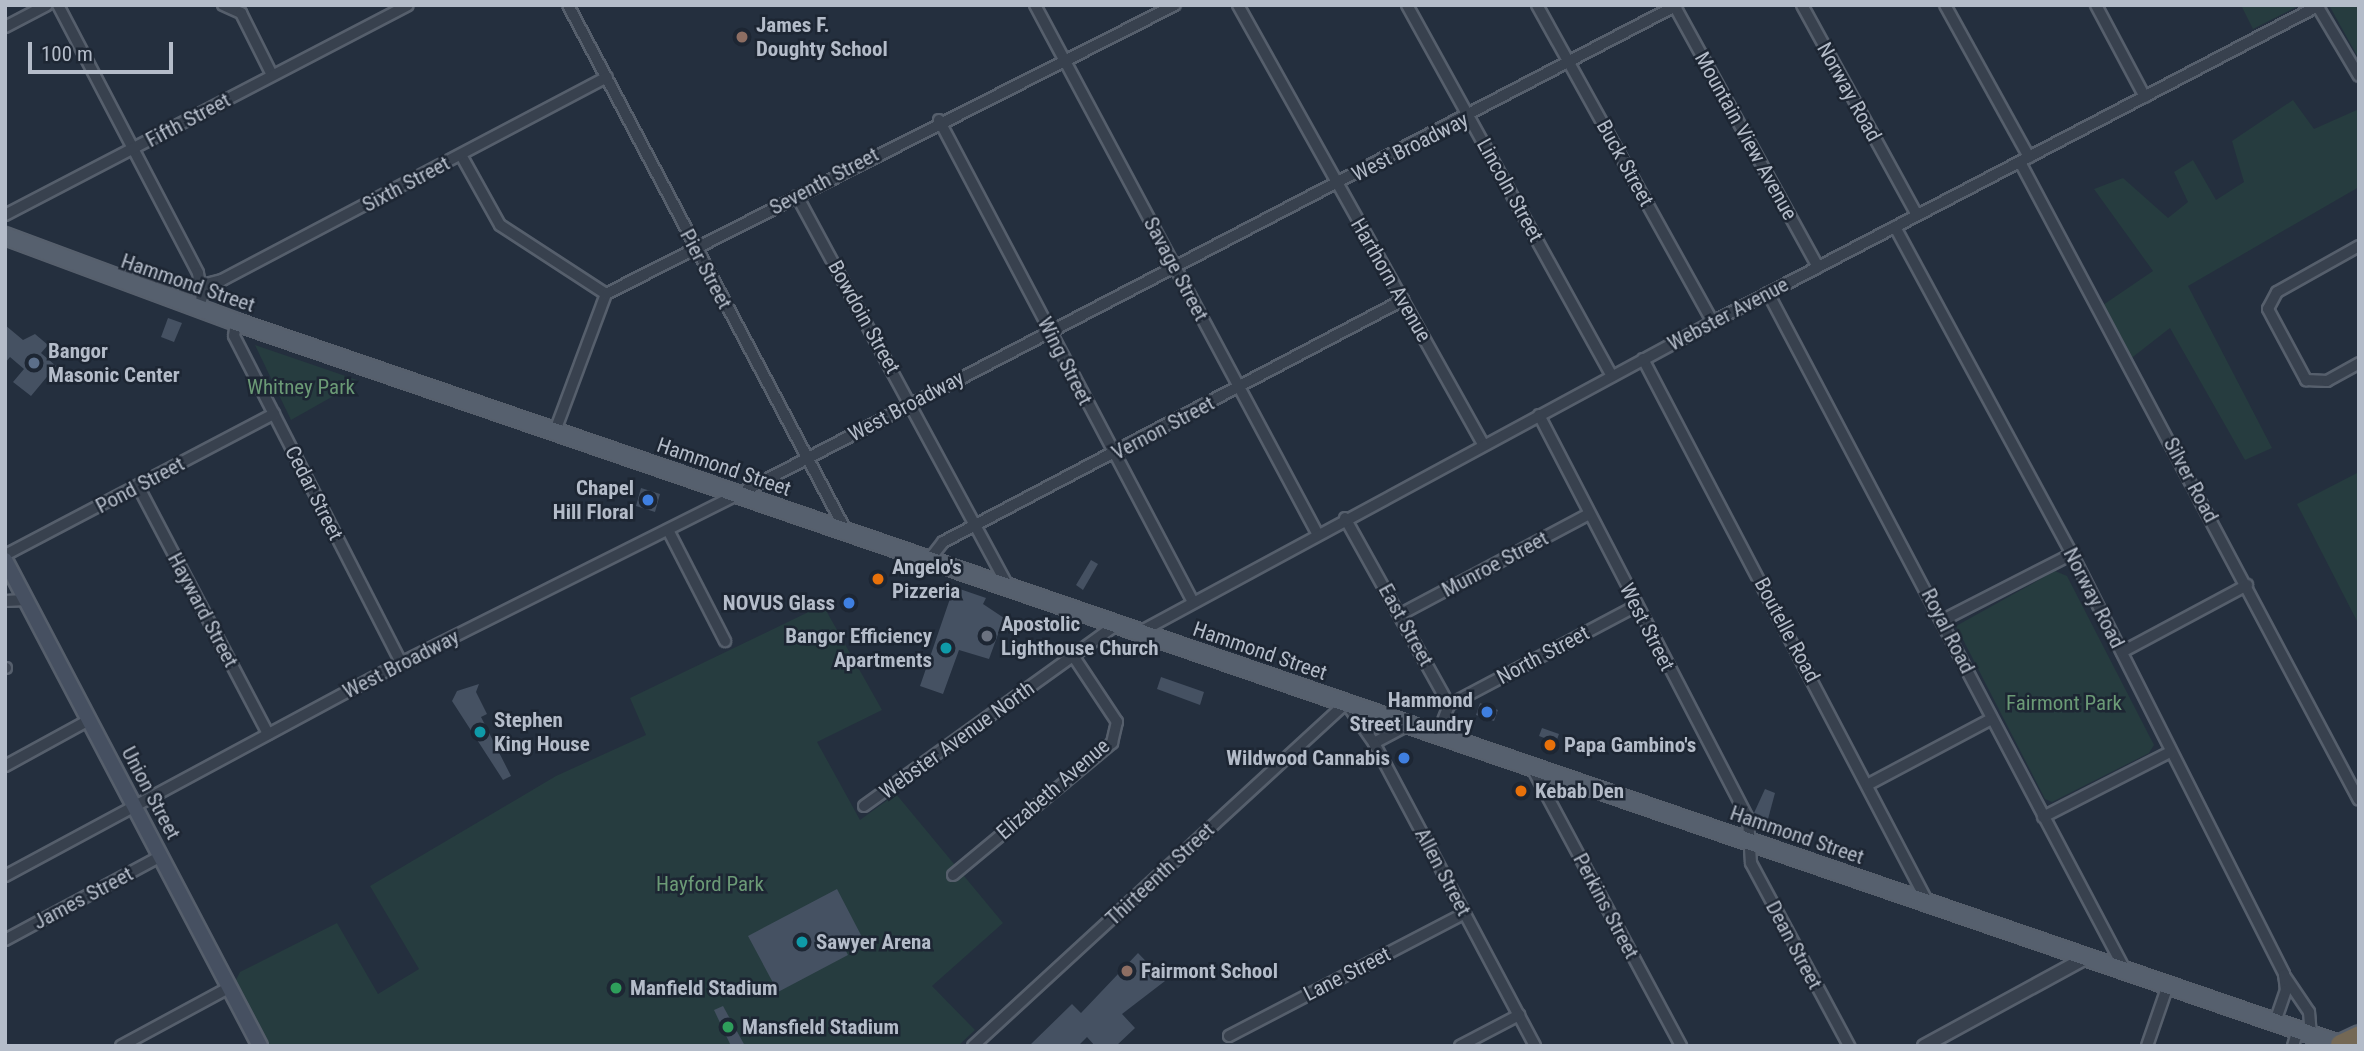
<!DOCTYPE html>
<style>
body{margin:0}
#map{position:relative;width:2364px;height:1051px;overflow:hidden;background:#242f3e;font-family:"Roboto Condensed",sans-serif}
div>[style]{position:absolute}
.green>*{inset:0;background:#263c3f}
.building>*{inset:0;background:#455162}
.roads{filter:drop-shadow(2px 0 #565f6c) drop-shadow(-2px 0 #565f6c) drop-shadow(0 2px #565f6c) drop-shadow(0 -2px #565f6c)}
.minor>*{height:10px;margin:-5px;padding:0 5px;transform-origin:5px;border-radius:5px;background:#38414e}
.tertiary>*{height:12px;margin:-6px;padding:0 6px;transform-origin:6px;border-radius:6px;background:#38414e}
.secondary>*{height:14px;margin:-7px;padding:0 7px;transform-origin:7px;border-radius:7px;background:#465061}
.primary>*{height:16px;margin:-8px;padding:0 8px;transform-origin:8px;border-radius:8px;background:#56606e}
.motorway>*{height:19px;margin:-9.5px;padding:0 9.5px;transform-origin:9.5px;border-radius:9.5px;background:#746855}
.dots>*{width:19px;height:19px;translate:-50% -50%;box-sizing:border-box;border:4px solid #1d2633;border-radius:50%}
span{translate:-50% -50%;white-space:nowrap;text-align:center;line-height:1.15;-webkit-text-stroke:5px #1d2633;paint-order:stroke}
.poi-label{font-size:21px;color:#b4bcc9;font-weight:700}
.left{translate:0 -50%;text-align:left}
.right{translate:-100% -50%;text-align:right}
.street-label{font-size:21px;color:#b4bcc9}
.park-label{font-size:21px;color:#6b9a76}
.frame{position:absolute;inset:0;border:7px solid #b4bcc9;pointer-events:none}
.scale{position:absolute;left:28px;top:42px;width:145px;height:32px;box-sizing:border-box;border:4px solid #b4bcc9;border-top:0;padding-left:9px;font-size:21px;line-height:24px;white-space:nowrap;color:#b4bcc9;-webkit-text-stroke:5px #1d2633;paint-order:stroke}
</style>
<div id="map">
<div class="green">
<div style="clip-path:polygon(2241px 5px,2300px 5px,2253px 29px)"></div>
<div style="clip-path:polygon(2329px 5px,2359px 5px,2359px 59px,2335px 16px)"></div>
<div style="clip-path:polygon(2293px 100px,2314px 129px,2359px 109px,2359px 187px,2188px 286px,2272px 448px,2245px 460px,2170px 328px,2129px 360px,2103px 305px,2153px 271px,2094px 189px,2123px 178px,2168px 218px,2188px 202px,2174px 172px,2193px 160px,2216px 200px,2244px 182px,2232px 141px)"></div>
<div style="clip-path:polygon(255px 345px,360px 381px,291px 420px)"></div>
<div style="clip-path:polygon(2359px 472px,2359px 625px,2297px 504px)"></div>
<div style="clip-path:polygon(2055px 571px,2067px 576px,2154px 745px,2149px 753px,2052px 802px,2045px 799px,1956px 626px)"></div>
<div style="clip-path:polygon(823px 605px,882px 710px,817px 742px,860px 820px,896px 794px,1003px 923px,932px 986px,975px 1030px,958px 1046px,269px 1046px,235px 982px,240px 972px,337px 923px,378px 994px,419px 969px,370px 886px,556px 776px,646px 735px,630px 698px)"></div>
</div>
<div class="building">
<div style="clip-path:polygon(168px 318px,182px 323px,174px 342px,161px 337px)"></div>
<div style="clip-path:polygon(5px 325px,23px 340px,35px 334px,48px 345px,41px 353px,56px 366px,31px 396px,13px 382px,24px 369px,10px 357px,5px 363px)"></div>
<div style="clip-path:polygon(641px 488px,660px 494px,655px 512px,636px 506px)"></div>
<div style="clip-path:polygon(1091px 560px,1098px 564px,1083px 590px,1076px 585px)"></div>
<div style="clip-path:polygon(954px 587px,986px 598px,983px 604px,1004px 618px,989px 659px,959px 650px,943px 694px,920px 686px)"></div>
<div style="clip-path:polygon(1161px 677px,1204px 692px,1200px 705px,1157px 689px)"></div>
<div style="clip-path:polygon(479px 684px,476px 692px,487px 714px,481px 717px,511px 776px,503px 780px,452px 701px,457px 691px)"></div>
<div style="clip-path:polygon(1480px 703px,1498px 710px,1494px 721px,1476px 715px)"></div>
<div style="clip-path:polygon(1542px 728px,1559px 734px,1552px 753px,1543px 750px,1547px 739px,1539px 736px)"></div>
<div style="clip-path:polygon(1765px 789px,1775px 793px,1768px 819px,1754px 813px)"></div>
<div style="clip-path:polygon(837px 889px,862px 937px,844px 947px,848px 955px,778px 992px,748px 936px)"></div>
<div style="clip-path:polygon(1138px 953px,1165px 981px,1122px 1014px,1135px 1028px,1116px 1046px,1095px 1046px,1087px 1037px,1078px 1046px,1029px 1046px,1072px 1004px,1081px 1013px)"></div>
<div style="clip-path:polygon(723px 1006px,745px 1046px,731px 1046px,714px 1010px)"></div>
</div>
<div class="roads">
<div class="minor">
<div style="left:58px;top:5px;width:302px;rotate:62.4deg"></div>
<div style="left:198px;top:273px;width:24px;rotate:81deg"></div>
<div style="left:202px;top:297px;width:13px;rotate:108deg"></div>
<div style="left:223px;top:5px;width:20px;rotate:24deg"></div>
<div style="left:241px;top:13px;width:69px;rotate:63.4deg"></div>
<div style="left:568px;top:5px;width:595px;rotate:62.14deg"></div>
<div style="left:1035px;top:5px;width:599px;rotate:61.89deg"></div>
<div style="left:1238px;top:5px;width:503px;rotate:60.83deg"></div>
<div style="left:1407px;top:5px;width:424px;rotate:61.1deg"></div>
<div style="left:1537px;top:5px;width:363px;rotate:61deg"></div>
<div style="left:1674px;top:5px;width:299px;rotate:61.2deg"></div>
<div style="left:1802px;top:5px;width:239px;rotate:61.3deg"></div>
<div style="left:1945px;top:5px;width:174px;rotate:61.1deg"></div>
<div style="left:2096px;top:5px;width:104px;rotate:62deg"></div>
<div style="left:2318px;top:7px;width:80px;rotate:59.3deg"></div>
<div style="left:5px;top:27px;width:47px;rotate:-27.6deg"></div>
<div style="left:939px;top:120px;width:543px;rotate:62.21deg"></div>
<div style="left:461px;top:155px;width:80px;rotate:60.9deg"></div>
<div style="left:500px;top:225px;width:126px;rotate:33.1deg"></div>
<div style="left:2020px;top:162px;width:722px;rotate:62.02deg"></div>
<div style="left:797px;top:196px;width:444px;rotate:61.6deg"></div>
<div style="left:5px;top:215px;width:454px;rotate:-27.5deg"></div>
<div style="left:1895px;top:227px;width:372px;rotate:61.6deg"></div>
<div style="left:2072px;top:554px;width:470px;rotate:63.2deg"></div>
<div style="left:2284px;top:974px;width:16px;rotate:83deg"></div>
<div style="left:2286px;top:990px;width:34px;rotate:109deg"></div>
<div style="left:2359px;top:246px;width:94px;rotate:150.7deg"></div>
<div style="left:2277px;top:292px;width:19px;rotate:118deg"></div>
<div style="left:2268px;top:309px;width:81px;rotate:61.8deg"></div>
<div style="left:2306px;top:380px;width:21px;rotate:3deg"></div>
<div style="left:2327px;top:381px;width:37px;rotate:-29deg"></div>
<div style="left:202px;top:285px;width:21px;rotate:-14deg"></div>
<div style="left:222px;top:280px;width:435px;rotate:-27.8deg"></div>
<div style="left:1768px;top:293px;width:765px;rotate:62.2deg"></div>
<div style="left:236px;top:322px;width:14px;rotate:98deg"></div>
<div style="left:234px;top:336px;width:367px;rotate:62.9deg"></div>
<div style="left:1643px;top:359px;width:614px;rotate:62.35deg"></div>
<div style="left:1539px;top:415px;width:455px;rotate:62.6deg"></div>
<div style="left:1748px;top:819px;width:44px;rotate:86.1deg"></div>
<div style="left:1751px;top:863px;width:208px;rotate:61.8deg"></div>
<div style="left:555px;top:431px;width:146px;rotate:-69.6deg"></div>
<div style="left:606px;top:294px;width:638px;rotate:-26.93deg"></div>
<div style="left:138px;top:486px;width:280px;rotate:62.3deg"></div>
<div style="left:1345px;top:518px;width:214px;rotate:60.9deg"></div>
<div style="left:1449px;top:705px;width:31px;rotate:111deg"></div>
<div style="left:668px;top:530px;width:125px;rotate:62.8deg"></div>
<div style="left:5px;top:555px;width:304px;rotate:-27.7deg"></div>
<div style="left:929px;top:560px;width:23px;rotate:-52deg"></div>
<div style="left:943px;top:542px;width:520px;rotate:-27.75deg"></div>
<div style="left:5px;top:601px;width:21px;rotate:-3deg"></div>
<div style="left:1401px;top:614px;width:213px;rotate:-28deg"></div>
<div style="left:1943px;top:620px;width:145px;rotate:-27.1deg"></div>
<div style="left:1140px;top:632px;width:651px;rotate:-28.41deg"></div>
<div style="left:1713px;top:322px;width:685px;rotate:-27.58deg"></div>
<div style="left:2122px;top:652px;width:142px;rotate:-28.2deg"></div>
<div style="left:5px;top:668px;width:1px"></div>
<div style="left:1449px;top:705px;width:212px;rotate:-27.9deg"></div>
<div style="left:1374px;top:743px;width:40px;rotate:-28deg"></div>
<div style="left:5px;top:766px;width:96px;rotate:-28.7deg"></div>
<div style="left:1531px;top:766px;width:318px;rotate:61.8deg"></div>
<div style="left:1869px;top:784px;width:138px;rotate:-28deg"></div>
<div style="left:864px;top:806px;width:312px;rotate:-35.7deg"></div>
<div style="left:2043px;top:817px;width:143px;rotate:-27.1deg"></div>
<div style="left:953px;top:875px;width:207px;rotate:-39.7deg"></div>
<div style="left:1112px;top:743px;width:22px;rotate:-77deg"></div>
<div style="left:1117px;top:722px;width:78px;rotate:-123.5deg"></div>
<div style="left:5px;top:876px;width:450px;rotate:-28.3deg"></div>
<div style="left:401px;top:663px;width:378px;rotate:-26.6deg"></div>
<div style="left:739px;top:494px;width:1058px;rotate:-27.53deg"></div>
<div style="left:5px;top:940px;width:177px;rotate:-28.3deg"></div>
<div style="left:2284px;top:975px;width:45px;rotate:56deg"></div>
<div style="left:2309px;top:1012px;width:22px;rotate:85deg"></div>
<div style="left:1229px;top:1036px;width:266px;rotate:-27.5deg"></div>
<div style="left:121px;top:1046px;width:124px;rotate:-28.4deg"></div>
<div style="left:973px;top:1046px;width:507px;rotate:-42.6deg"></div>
<div style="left:1346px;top:703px;width:49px;rotate:55deg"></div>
<div style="left:1374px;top:743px;width:343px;rotate:62deg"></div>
<div style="left:1460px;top:1046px;width:67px;rotate:-27.7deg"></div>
<div style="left:2147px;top:1046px;width:65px;rotate:-71deg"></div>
<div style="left:2293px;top:1046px;width:17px;rotate:-73deg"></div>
</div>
<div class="tertiary">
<div style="left:1924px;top:1046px;width:186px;rotate:-28.6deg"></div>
</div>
<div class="secondary">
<div style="left:5px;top:560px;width:549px;rotate:62.31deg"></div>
</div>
<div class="primary">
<div style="left:5px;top:236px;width:246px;rotate:20.4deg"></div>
<div style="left:236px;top:322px;width:2230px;rotate:18.95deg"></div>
</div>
<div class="motorway">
<div style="left:2340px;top:1044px;width:21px;rotate:-25deg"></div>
</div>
</div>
<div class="dots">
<div style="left:742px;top:37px;background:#8d6e63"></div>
<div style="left:34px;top:363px;background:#5c6f8a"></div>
<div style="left:648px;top:500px;background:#3f7fe0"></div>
<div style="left:878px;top:579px;background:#e8710a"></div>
<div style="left:849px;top:603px;background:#3f7fe0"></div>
<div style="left:987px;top:636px;background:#6b7280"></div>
<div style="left:946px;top:648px;background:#0f9aa8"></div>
<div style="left:1487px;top:712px;background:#3f7fe0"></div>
<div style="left:480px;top:732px;background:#0f9aa8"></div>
<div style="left:1550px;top:745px;background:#e8710a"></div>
<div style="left:1404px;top:758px;background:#3f7fe0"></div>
<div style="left:1521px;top:791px;background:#e8710a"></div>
<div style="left:802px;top:942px;background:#0f9aa8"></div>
<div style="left:1127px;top:971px;background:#8d6e63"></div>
<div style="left:616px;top:988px;background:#2e9e5b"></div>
<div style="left:728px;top:1027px;background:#2e9e5b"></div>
</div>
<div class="poi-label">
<span class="left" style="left:756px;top:37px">James F.<br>Doughty School</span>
<span class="left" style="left:48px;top:363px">Bangor<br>Masonic Center</span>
<span class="right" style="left:634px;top:500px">Chapel<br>Hill Floral</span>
<span class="left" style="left:892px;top:579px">Angelo's<br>Pizzeria</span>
<span class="right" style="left:835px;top:603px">NOVUS Glass</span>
<span class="left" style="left:1001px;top:636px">Apostolic<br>Lighthouse Church</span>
<span class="right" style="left:932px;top:648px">Bangor Efficiency<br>Apartments</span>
<span class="right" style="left:1473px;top:712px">Hammond<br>Street Laundry</span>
<span class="left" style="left:494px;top:732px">Stephen<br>King House</span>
<span class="left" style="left:1564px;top:745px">Papa Gambino's</span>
<span class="right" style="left:1390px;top:758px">Wildwood Cannabis</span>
<span class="left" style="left:1535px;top:791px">Kebab Den</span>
<span class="left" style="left:816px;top:942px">Sawyer Arena</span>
<span class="left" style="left:1141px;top:971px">Fairmont School</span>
<span class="left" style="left:630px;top:988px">Manfield Stadium</span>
<span class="left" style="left:742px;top:1027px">Mansfield Stadium</span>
</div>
<div class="street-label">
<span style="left:1849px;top:92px;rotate:61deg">Norway Road</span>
<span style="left:188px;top:120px;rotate:-28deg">Fifth Street</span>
<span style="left:1746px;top:136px;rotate:61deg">Mountain View Avenue</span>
<span style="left:1410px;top:147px;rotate:-27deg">West Broadway</span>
<span style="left:1625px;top:163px;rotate:61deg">Buck Street</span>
<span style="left:824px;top:181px;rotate:-28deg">Seventh Street</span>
<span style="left:406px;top:184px;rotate:-28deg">Sixth Street</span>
<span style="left:1510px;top:190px;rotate:61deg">Lincoln Street</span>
<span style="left:706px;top:269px;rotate:62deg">Pier Street</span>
<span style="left:1176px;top:269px;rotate:62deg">Savage Street</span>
<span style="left:1391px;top:280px;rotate:60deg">Harthorn Avenue</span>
<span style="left:188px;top:283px;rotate:19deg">Hammond Street</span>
<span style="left:1728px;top:314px;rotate:-28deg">Webster Avenue</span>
<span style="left:864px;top:317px;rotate:61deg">Bowdoin Street</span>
<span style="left:1065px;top:361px;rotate:63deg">Wing Street</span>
<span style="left:906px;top:406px;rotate:-28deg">West Broadway</span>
<span style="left:1163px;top:428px;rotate:-28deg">Vernon Street</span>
<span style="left:724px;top:467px;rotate:19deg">Hammond Street</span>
<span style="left:2191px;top:480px;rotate:62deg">Silver Road</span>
<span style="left:140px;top:485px;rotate:-28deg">Pond Street</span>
<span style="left:314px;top:493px;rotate:63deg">Cedar Street</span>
<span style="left:1495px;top:564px;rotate:-28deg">Munroe Street</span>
<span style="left:2094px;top:598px;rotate:63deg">Norway Road</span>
<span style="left:203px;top:610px;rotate:62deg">Hayward Street</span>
<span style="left:1406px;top:625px;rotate:61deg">East Street</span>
<span style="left:1647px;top:627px;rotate:63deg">West Street</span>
<span style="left:1787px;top:630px;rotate:62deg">Boutelle Road</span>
<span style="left:1948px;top:631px;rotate:63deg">Royal Road</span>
<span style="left:1260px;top:651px;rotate:19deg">Hammond Street</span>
<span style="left:1543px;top:655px;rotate:-28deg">North Street</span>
<span style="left:401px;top:664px;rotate:-27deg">West Broadway</span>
<span style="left:957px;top:740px;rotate:-36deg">Webster Avenue North</span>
<span style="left:1053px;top:789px;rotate:-41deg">Elizabeth Avenue</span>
<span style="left:151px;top:793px;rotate:62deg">Union Street</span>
<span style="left:1797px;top:835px;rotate:19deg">Hammond Street</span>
<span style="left:1443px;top:872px;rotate:62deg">Allen Street</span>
<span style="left:1160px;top:874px;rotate:-43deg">Thirteenth Street</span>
<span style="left:83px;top:898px;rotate:-28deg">James Street</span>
<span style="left:1606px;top:906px;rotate:62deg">Perkins Street</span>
<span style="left:1794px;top:945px;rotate:62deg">Dean Street</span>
<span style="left:1347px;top:974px;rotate:-27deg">Lane Street</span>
</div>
<div class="park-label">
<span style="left:301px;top:387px">Whitney Park</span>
<span style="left:2064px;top:703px">Fairmont Park</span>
<span style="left:710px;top:884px">Hayford Park</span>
</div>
<div class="frame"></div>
<div class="scale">100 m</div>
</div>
